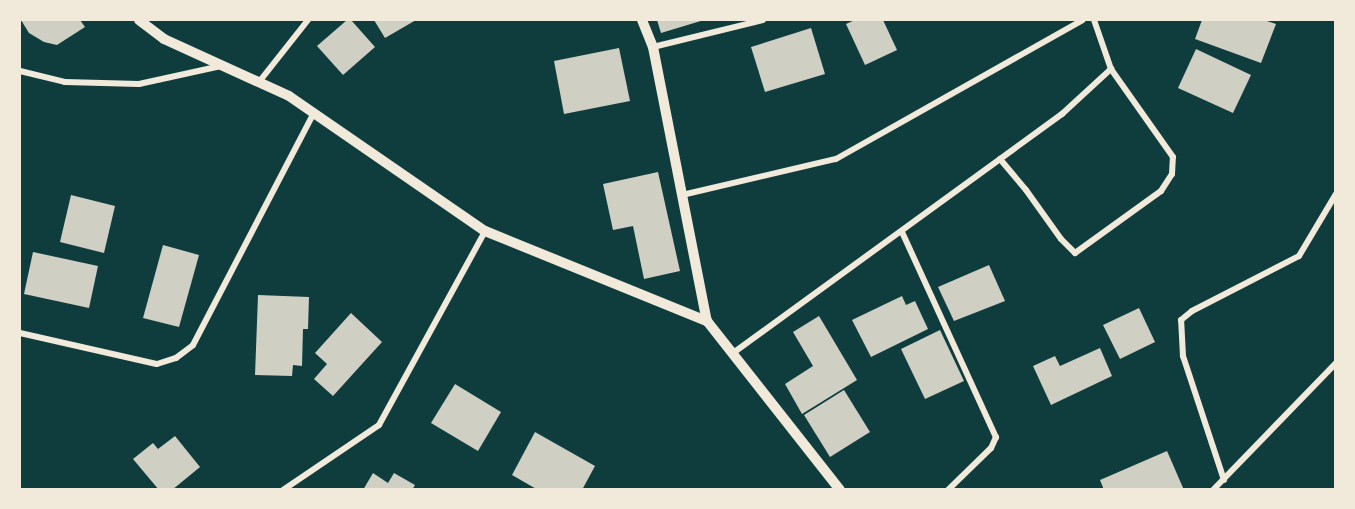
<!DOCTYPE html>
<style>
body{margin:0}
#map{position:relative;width:1355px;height:509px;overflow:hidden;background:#0f3d3e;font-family:"Fira Sans",sans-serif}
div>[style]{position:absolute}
.building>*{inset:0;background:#cfcfc3}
.minor>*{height:6px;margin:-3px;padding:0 3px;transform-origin:3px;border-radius:3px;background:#f1e9da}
.tertiary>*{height:10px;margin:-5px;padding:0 5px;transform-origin:5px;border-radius:5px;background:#f1e9da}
span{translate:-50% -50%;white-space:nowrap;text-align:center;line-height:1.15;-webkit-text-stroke:5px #f1e9da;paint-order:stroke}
.frame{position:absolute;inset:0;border:21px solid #f1e9da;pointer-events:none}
</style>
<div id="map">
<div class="building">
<div style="clip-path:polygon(21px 20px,80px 20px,85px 27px,57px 45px,44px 42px,29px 33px)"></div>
<div style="clip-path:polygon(347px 20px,351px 20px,375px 47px,343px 75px,317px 46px)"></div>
<div style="clip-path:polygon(374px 20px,416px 20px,385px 38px)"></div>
<div style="clip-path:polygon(657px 20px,704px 20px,661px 33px)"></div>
<div style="clip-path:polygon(855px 20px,883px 20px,897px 50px,865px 65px,846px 24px)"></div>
<div style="clip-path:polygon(1202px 20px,1264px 20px,1276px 24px,1261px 63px,1195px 39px)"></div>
<div style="clip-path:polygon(811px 28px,825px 74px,765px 92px,751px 47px)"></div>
<div style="clip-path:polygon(619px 48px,630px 101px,564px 114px,554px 61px)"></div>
<div style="clip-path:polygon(1196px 49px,1251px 75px,1233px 113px,1178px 88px)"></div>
<div style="clip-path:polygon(658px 172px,680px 271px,644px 279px,633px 226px,613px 230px,603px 184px)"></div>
<div style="clip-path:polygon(71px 195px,115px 206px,104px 253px,60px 242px)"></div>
<div style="clip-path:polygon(163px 245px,199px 255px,179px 327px,143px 318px)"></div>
<div style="clip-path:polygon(33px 252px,98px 266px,89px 308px,24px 294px)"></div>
<div style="clip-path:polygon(989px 265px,1005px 301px,954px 321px,938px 287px)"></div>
<div style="clip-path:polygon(258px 295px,309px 297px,308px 329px,303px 329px,302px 366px,293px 365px,292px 376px,255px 375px)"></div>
<div style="clip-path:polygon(902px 296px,906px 305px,915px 301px,928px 329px,871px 357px,852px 320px)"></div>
<div style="clip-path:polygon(1139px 308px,1155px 342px,1120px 359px,1103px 325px)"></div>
<div style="clip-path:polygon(351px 313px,382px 342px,333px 396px,314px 379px,327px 364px,315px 353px)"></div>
<div style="clip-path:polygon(819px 316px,857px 380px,802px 414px,785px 384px,813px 366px,793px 332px)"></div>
<div style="clip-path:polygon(940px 330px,964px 381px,925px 399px,901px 349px)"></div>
<div style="clip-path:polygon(1100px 348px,1112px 376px,1051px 405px,1033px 366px,1055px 356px,1060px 366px)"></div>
<div style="clip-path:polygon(455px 384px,501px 412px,478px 451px,431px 423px)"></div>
<div style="clip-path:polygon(844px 390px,870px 432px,830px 457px,804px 415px)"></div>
<div style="clip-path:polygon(535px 432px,595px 466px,582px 490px,538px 490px,512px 475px)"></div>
<div style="clip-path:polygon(175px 436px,200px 467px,172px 490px,159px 490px,133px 459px,153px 443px,158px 449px)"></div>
<div style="clip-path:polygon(1167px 451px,1184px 490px,1104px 490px,1100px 480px)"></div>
<div style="clip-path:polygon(373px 473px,388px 483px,394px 473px,415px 485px,412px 490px,363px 490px)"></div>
</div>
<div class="minor">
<div style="left:653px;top:47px;width:113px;rotate:-13.8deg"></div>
<div style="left:20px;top:71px;width:46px;rotate:13.7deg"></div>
<div style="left:65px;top:82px;width:74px;rotate:1.5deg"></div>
<div style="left:139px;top:84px;width:84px;rotate:-12.4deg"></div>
<div style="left:259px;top:82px;width:79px;rotate:-51.7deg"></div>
<div style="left:1000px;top:159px;width:40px;rotate:50deg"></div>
<div style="left:1026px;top:190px;width:60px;rotate:54.5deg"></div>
<div style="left:1061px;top:239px;width:20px;rotate:45deg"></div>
<div style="left:1075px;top:253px;width:106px;rotate:-35.8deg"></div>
<div style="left:1161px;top:191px;width:20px;rotate:-57deg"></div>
<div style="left:1172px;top:174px;width:17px;rotate:-87deg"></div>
<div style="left:1173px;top:157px;width:108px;rotate:-125.2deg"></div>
<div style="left:1111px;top:69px;width:52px;rotate:-109.1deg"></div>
<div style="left:682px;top:195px;width:158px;rotate:-13.2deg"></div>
<div style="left:836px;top:159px;width:283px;rotate:-29.4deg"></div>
<div style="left:902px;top:232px;width:226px;rotate:65.4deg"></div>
<div style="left:996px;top:437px;width:12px;rotate:114deg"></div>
<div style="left:991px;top:448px;width:60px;rotate:135.7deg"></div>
<div style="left:20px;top:333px;width:140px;rotate:12.8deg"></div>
<div style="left:157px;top:364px;width:20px;rotate:-18deg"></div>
<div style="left:176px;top:358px;width:21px;rotate:-37deg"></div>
<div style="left:193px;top:345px;width:262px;rotate:-62.5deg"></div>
<div style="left:733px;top:353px;width:407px;rotate:-36deg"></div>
<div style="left:1062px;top:114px;width:67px;rotate:-42.6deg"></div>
<div style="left:1224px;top:480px;width:131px;rotate:-108.3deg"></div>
<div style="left:1183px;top:356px;width:36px;rotate:-93deg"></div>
<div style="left:1181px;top:320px;width:14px;rotate:-39deg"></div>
<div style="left:1192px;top:311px;width:120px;rotate:-27.2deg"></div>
<div style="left:1299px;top:256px;width:72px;rotate:-59.2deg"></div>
<div style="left:283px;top:490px;width:116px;rotate:-34.1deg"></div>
<div style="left:379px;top:425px;width:221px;rotate:-61.3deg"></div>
<div style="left:1213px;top:490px;width:177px;rotate:-45.9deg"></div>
</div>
<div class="tertiary">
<div style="left:139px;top:20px;width:31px;rotate:37deg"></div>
<div style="left:164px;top:39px;width:137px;rotate:24.5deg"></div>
<div style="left:289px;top:96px;width:238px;rotate:34.6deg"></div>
<div style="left:485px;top:231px;width:240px;rotate:22.1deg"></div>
<div style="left:707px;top:321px;width:215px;rotate:51.8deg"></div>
<div style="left:642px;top:20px;width:29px;rotate:68deg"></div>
<div style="left:653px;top:47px;width:279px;rotate:78.9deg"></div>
</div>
<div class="frame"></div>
</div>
